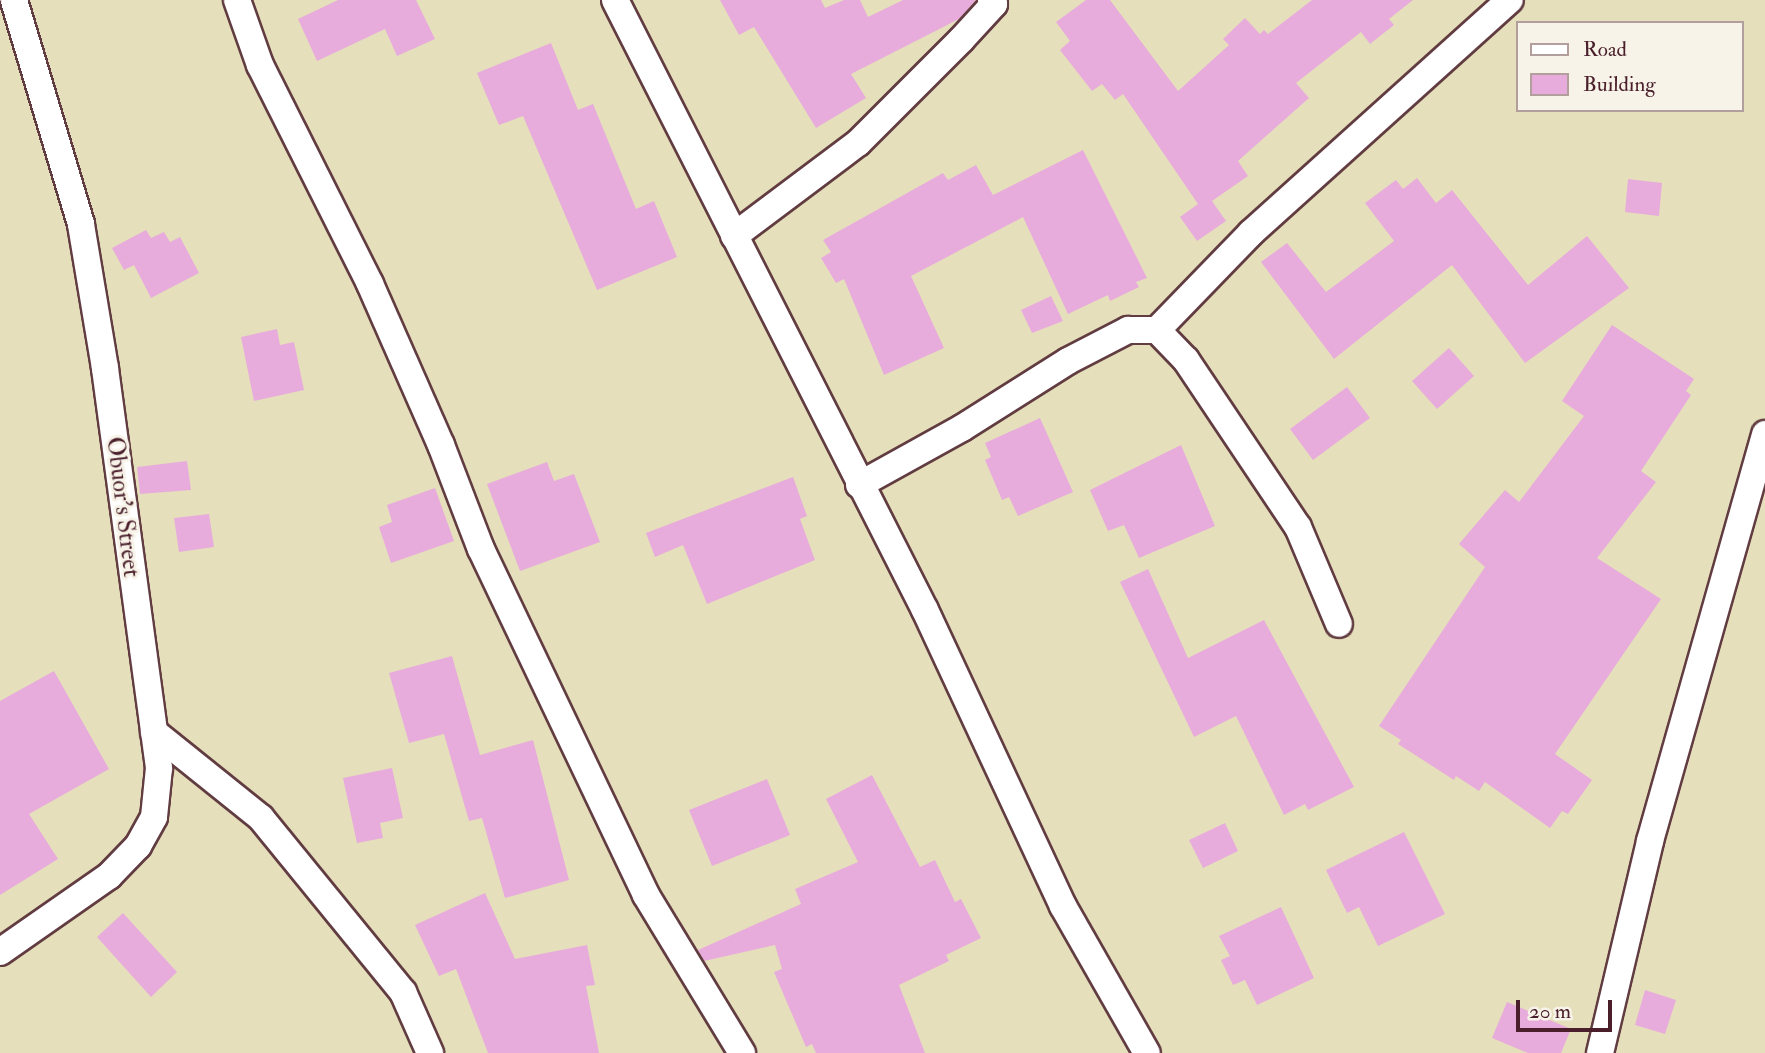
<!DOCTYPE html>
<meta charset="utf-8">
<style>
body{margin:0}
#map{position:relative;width:1765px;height:1053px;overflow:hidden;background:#e6dfbb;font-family:"IM FELL Double Pica",serif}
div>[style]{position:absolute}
.building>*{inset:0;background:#e7acdc}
.roads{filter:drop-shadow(2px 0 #613c41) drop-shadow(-2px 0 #613c41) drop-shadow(0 2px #613c41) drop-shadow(0 -2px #613c41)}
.street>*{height:26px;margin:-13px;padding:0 13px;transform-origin:13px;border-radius:13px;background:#fff}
span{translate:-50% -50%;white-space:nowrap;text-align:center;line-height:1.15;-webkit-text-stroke:6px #f7f3e8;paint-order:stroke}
.street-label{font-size:24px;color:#4a1f2b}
.legend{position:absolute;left:1516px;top:21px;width:228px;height:91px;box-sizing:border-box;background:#f7f3e8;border:2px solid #b29e9c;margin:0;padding:9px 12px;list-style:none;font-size:21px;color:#4a1f2b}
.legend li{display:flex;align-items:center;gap:14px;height:35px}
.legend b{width:35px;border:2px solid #b29e9c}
.scale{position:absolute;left:1516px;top:1000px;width:96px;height:32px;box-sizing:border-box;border:4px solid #4a1f2b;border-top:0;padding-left:9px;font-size:21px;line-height:24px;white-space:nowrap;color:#4a1f2b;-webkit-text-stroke:5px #f7f3e8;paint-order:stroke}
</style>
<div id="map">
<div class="building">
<div style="clip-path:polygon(338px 0,416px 0,435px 39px,397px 56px,385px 29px,317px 61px,298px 19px)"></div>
<div style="clip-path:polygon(720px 0,821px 0,825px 8px,844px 0,860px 0,868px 17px,903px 0,976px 0,959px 19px,851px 74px,866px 98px,816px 128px,754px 27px,739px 35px)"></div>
<div style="clip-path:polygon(1086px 0,1110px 0,1178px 91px,1229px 45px,1223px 39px,1245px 18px,1260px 34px,1264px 30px,1268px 34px,1312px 0,1413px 0,1389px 19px,1394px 25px,1370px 44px,1361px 32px,1296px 83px,1309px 98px,1238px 161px,1248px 176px,1212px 201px,1226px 221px,1197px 241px,1180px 217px,1198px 204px,1123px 94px,1115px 100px,1102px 84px,1092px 91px,1060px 50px,1070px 41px,1056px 22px)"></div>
<div style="clip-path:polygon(551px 43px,578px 110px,593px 104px,636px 209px,654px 201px,677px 257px,597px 290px,523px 116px,499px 125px,477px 73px)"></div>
<div style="clip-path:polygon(1083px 150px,1147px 278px,1136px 282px,1139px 287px,1110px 301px,1108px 295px,1068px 314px,1023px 217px,911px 276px,944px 348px,884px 375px,844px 279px,836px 283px,821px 258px,831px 252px,823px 240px,943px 173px,948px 180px,976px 165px,993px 195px)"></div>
<div style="clip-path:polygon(1417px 178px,1436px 203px,1452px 190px,1528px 285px,1587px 236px,1629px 288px,1525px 363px,1452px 265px,1334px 359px,1261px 262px,1287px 243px,1326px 292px,1394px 241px,1365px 203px,1396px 180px,1403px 189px)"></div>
<div style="clip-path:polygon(1628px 179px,1662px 183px,1659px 216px,1625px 212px)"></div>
<div style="clip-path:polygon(146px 230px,151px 238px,164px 232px,170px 242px,180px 237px,199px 273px,151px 298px,134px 265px,124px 270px,112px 248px)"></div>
<div style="clip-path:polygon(1051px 296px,1063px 321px,1032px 333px,1021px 310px)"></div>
<div style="clip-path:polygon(1612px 325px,1694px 379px,1686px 391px,1691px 395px,1641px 471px,1656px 482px,1597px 558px,1661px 599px,1555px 754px,1592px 780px,1568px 814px,1562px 811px,1550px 828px,1485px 782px,1479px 791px,1456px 776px,1454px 780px,1398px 744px,1401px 740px,1379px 726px,1485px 567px,1459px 544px,1505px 490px,1519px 502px,1584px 416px,1562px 401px)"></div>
<div style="clip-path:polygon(277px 329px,280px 345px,294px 342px,304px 390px,254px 401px,241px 337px)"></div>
<div style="clip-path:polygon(1449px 348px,1474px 376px,1437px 409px,1412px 381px)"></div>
<div style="clip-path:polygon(1347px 387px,1370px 418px,1313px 460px,1290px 429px)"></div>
<div style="clip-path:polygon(1040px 418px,1073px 492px,1018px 516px,1009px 497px,1002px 500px,985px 460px,991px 457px,985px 443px)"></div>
<div style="clip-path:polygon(1181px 445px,1215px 526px,1139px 558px,1124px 525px,1108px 531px,1090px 490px)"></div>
<div style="clip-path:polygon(187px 461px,191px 490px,140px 494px,137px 467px)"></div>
<div style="clip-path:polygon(547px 462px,554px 481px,574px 474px,600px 542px,520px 571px,487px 484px)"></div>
<div style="clip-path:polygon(793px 477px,807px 516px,800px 519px,815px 560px,707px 604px,683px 545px,655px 557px,646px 533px)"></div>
<div style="clip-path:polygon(435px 488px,454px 541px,391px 563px,379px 527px,392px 522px,387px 505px)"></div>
<div style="clip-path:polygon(209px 514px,214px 547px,179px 552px,174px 518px)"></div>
<div style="clip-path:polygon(1148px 569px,1188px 658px,1264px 620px,1354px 787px,1308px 810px,1305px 804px,1284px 815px,1236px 716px,1194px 737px,1120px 582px)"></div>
<div style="clip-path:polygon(452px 656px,480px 755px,533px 740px,569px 880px,505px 898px,482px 818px,469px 821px,444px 734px,409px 743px,389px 673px)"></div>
<div style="clip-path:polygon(54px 671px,109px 769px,29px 814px,58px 859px,0 895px,0 701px)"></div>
<div style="clip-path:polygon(392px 768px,403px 818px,380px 823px,383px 838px,357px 843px,343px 778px)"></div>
<div style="clip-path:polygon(872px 775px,920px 867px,935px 860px,955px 902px,961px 899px,981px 938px,946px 955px,949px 961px,899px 985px,925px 1053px,816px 1053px,812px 1044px,806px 1047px,774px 972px,782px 969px,775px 945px,704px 961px,698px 950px,801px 904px,795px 889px,858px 862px,826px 799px)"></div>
<div style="clip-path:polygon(767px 779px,790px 835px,712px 866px,689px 810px)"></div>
<div style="clip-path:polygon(1225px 823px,1238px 851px,1203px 868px,1189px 840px)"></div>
<div style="clip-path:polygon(1404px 832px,1445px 914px,1378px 946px,1359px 907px,1347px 913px,1326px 870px)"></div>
<div style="clip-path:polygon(485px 893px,515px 959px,587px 945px,595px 985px,586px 986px,599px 1053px,488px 1053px,456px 969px,439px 976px,415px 925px)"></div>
<div style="clip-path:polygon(1281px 907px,1314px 978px,1257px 1005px,1245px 980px,1233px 985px,1221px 960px,1230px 956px,1219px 936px)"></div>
<div style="clip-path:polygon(123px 913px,177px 972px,151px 997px,97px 937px)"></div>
<div style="clip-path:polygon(1645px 990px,1676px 1000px,1665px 1034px,1635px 1025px)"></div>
<div style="clip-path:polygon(1507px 1002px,1571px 1029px,1561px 1053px,1528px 1053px,1492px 1038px)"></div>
</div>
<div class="roads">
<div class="street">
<div style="left:237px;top:0;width:69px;rotate:70.5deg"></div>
<div style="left:260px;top:65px;width:245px;rotate:63.3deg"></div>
<div style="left:370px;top:284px;width:176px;rotate:66.2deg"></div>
<div style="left:441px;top:445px;width:111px;rotate:69deg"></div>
<div style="left:481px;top:549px;width:383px;rotate:64.5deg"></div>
<div style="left:646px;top:895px;width:185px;rotate:58.7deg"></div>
<div style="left:615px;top:0;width:684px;rotate:63.06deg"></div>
<div style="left:925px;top:610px;width:327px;rotate:65deg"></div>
<div style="left:1063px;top:906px;width:169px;rotate:60.3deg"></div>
<div style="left:734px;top:236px;width:155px;rotate:-36.9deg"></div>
<div style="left:858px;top:143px;width:146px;rotate:-45deg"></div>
<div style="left:961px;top:40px;width:49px;rotate:-47.5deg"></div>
<div style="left:994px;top:4px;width:5px;rotate:-127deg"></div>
<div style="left:1157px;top:330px;width:135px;rotate:-45.9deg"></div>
<div style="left:1251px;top:233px;width:348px;rotate:-42deg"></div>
<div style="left:859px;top:485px;width:118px;rotate:-29deg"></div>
<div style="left:962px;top:428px;width:125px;rotate:-32.3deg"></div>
<div style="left:1068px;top:361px;width:68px;rotate:-27.3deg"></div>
<div style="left:1128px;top:330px;width:29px"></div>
<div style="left:1157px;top:330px;width:42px;rotate:46deg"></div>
<div style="left:1186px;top:360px;width:201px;rotate:56.2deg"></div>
<div style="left:1298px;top:527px;width:105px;rotate:67.1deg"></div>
<div style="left:154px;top:732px;width:137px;rotate:38.8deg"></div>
<div style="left:261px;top:818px;width:225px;rotate:50.8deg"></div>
<div style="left:403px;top:992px;width:67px;rotate:66.1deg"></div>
<div style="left:0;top:952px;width:133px;rotate:-34.9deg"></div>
<div style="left:109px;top:876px;width:42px;rotate:-46deg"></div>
<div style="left:138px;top:846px;width:33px;rotate:-61deg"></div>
<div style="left:154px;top:817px;width:49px;rotate:-84.2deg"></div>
<div style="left:159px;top:768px;width:404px;rotate:-97.7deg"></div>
<div style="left:105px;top:368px;width:146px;rotate:-99.5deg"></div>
<div style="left:81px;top:224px;width:234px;rotate:-106.7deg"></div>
<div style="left:1600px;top:1053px;width:218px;rotate:-76.7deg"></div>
<div style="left:1650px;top:841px;width:423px;rotate:-74.2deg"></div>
</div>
</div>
<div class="street-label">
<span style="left:123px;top:507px;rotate:83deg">Obuor’s Street</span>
</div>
<ul class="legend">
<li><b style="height:9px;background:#fff"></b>Road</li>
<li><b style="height:19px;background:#e7acdc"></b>Building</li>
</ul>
<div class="scale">20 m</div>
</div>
